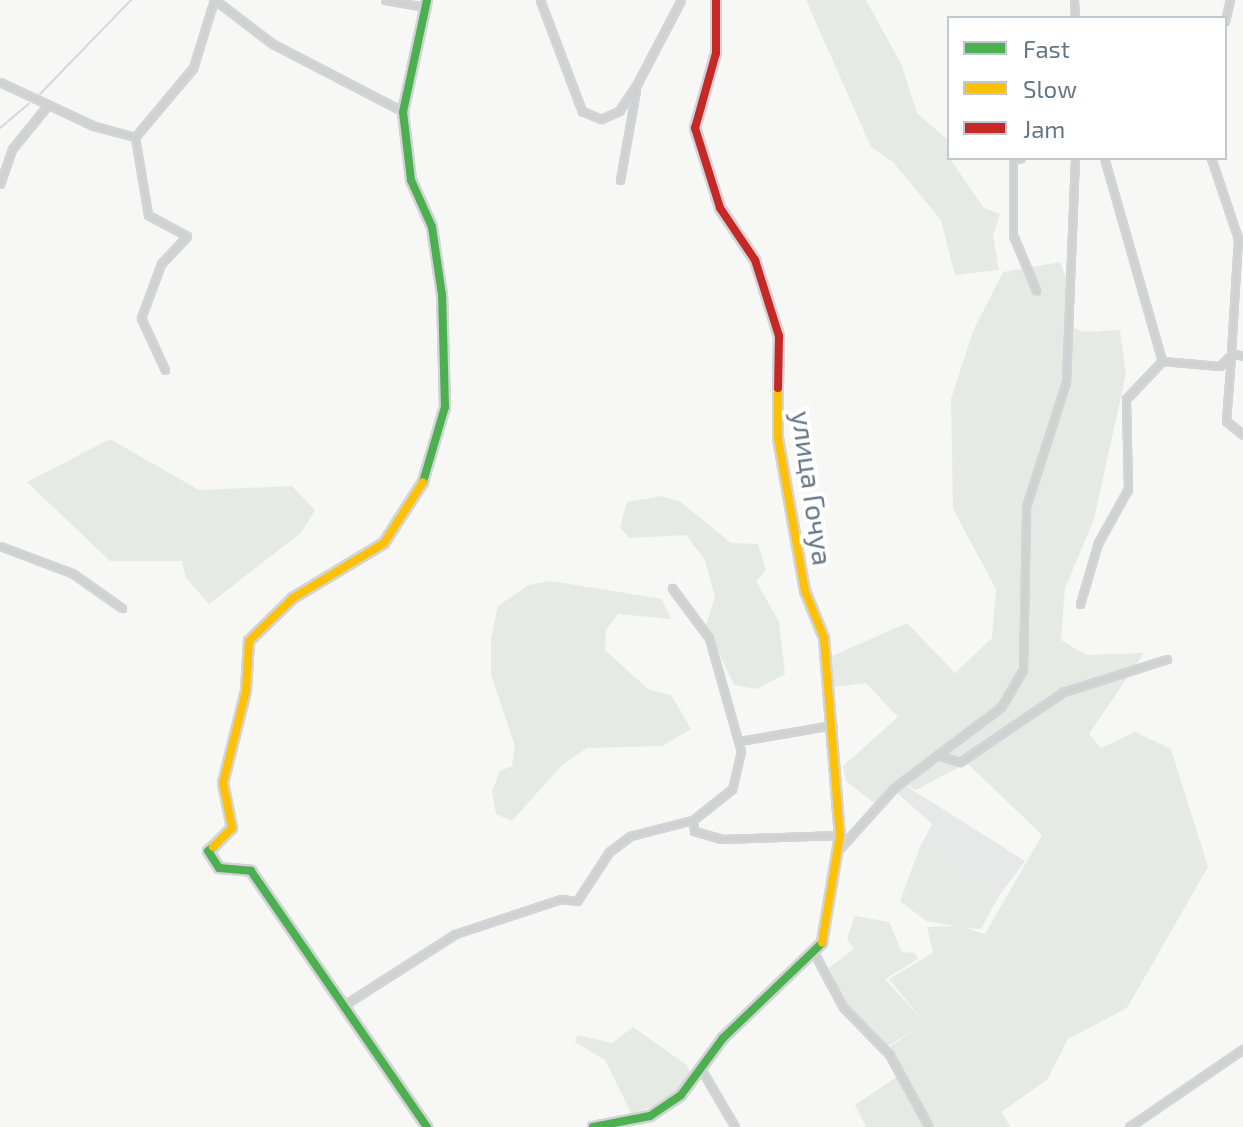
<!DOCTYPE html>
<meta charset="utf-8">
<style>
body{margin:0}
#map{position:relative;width:1243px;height:1127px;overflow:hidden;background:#f7f7f6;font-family:"Exo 2",sans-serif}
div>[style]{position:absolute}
.built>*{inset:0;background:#e7e9e8}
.green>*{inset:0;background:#e6eae4}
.stream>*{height:2px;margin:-1px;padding:0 1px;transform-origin:1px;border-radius:1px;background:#d2d9dd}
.roads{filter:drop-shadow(2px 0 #d2d4d5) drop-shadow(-2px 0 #d2d4d5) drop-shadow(0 2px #d2d4d5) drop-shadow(0 -2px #d2d4d5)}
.street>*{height:5px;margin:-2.5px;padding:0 2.5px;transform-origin:2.5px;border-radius:2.5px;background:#d0d2d2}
.fast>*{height:8px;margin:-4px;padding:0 4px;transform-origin:4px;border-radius:4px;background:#4caf50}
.slow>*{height:8px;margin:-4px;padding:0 4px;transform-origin:4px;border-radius:4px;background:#ffc107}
.jam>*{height:8px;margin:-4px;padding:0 4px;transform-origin:4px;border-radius:4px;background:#c62828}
span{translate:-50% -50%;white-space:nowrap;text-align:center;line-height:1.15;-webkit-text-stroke:8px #fff;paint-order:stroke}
.street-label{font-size:28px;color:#657687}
.legend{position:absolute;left:947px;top:16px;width:280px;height:144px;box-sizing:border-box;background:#fff;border:2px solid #c1c8cf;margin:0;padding:10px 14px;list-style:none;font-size:24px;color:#657687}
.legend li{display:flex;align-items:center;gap:16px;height:40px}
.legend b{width:40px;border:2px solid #c1c8cf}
</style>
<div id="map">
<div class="built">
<div style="clip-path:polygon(903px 784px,1025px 861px,999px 896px,920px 847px,932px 824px,895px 791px)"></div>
</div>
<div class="green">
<div style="clip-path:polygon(806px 0,866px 0,901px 64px,917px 113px,949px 141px,950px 159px,984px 208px,1000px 214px,993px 235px,999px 270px,955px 275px,941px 220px,893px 162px,871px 147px)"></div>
<div style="clip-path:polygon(1060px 262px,1067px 280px,1064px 323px,1083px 332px,1120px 330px,1126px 374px,1094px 519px,1065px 588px,1061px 640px,1086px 655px,1144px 653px,1089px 734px,1101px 748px,1135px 732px,1171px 749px,1208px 867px,1127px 1008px,1068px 1039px,1047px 1080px,1001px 1112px,1011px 1127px,866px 1127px,855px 1105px,904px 1072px,888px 1048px,919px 1027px,888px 1046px,846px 1003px,829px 968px,854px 949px,847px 939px,855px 916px,889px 922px,902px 952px,915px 953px,918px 959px,885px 979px,925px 1023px,889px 979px,933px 953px,927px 927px,955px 926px,926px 921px,900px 901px,920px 847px,999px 896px,981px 929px,965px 928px,985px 934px,1042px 835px,967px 763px,916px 790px,898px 780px,874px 803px,846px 781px,843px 766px,898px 717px,866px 683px,834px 687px,832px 656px,907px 623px,955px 673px,992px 638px,996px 589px,953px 509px,951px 399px,973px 331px,1003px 272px)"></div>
<div style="clip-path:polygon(110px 439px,199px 490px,292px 486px,315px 510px,301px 533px,209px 604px,186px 578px,182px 561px,110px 561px,27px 482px)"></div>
<div style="clip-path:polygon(662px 496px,681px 502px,731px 543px,758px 544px,766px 570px,756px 581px,779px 622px,785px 674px,756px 689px,734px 685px,706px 625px,715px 597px,705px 560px,686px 535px,629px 538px,620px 527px,627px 502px)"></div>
<div style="clip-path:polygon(551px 581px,662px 599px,671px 619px,618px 614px,606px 630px,605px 650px,649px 690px,671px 695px,691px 729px,662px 746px,587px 748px,561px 766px,512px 821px,496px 814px,492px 791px,500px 771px,512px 766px,515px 746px,491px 675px,491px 638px,498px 606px,528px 585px)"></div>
<div style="clip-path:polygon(633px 1027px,687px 1065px,691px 1076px,674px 1096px,632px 1115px,605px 1060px,575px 1042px,577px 1035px,612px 1043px)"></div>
</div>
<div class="stream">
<div style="left:40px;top:94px;width:131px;rotate:-45.9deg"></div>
<div style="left:0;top:128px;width:38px;rotate:-40deg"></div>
</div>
<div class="roads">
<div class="street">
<div style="left:215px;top:0;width:73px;rotate:37.2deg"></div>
<div style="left:273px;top:44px;width:145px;rotate:27.4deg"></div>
<div style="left:385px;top:0;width:41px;rotate:9.9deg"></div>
<div style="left:540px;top:0;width:119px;rotate:69.3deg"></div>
<div style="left:582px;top:111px;width:21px;rotate:23deg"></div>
<div style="left:601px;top:119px;width:20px;rotate:-24deg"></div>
<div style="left:619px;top:111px;width:32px;rotate:-56deg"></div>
<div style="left:637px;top:84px;width:95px;rotate:-62.4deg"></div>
<div style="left:1074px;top:0;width:18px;rotate:87deg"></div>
<div style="left:1225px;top:21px;width:22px;rotate:-77deg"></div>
<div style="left:0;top:82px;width:104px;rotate:25.1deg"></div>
<div style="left:94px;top:126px;width:42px;rotate:15deg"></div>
<div style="left:135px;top:137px;width:79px;rotate:80.5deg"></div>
<div style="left:148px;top:215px;width:44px;rotate:28.3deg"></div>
<div style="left:187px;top:236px;width:38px;rotate:133deg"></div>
<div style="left:161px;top:264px;width:58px;rotate:110.3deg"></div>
<div style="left:141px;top:318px;width:57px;rotate:65.2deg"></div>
<div style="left:135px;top:137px;width:90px;rotate:-50deg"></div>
<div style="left:193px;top:68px;width:71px;rotate:-72.8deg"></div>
<div style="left:1021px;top:158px;width:8px;rotate:166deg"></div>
<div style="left:1013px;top:160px;width:75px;rotate:90deg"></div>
<div style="left:1013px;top:235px;width:60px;rotate:67.3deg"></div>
<div style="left:1211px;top:158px;width:84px;rotate:71.4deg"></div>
<div style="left:1238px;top:238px;width:115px;rotate:93.5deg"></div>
<div style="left:620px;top:180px;width:91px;rotate:-79.9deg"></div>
<div style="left:0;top:184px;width:37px;rotate:-71deg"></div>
<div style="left:12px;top:149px;width:55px;rotate:-50.9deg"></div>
<div style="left:1231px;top:353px;width:12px;rotate:14deg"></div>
<div style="left:1231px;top:356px;width:65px;rotate:94.4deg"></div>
<div style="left:1226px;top:421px;width:22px;rotate:39deg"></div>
<div style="left:1162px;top:361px;width:58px;rotate:4.9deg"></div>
<div style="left:1220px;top:366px;width:13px;rotate:-45deg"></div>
<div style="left:0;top:546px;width:77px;rotate:20.6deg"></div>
<div style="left:72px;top:573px;width:61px;rotate:35deg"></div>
<div style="left:672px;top:588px;width:62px;rotate:53.5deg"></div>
<div style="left:709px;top:638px;width:117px;rotate:74.2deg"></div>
<div style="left:741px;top:751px;width:39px;rotate:103deg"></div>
<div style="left:732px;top:789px;width:50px;rotate:141.5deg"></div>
<div style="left:693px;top:820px;width:11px;rotate:85deg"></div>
<div style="left:694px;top:831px;width:29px;rotate:16deg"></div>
<div style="left:722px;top:839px;width:118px;rotate:-1.9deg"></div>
<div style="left:1080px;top:604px;width:64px;rotate:-73.6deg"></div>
<div style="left:1098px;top:543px;width:62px;rotate:-60.9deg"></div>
<div style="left:1128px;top:489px;width:90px;rotate:-91.3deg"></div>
<div style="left:1126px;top:399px;width:52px;rotate:-46.5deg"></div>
<div style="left:1162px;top:361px;width:211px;rotate:-105.9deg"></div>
<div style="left:740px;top:741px;width:94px;rotate:-9.8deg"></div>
<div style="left:941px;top:756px;width:20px;rotate:18deg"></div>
<div style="left:960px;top:762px;width:125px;rotate:-34.2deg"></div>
<div style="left:1063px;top:692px;width:109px;rotate:-17.6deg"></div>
<div style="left:840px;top:848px;width:82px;rotate:-48deg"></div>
<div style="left:895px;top:787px;width:133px;rotate:-37deg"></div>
<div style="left:1001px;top:707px;width:43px;rotate:-59.3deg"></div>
<div style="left:1023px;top:670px;width:163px;rotate:-88.9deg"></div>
<div style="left:1026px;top:507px;width:131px;rotate:-72.3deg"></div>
<div style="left:1066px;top:382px;width:224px;rotate:-87.7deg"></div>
<div style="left:814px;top:953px;width:61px;rotate:61.8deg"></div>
<div style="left:843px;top:1007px;width:66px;rotate:45.6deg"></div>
<div style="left:889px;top:1054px;width:83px;rotate:61.3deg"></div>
<div style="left:344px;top:1005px;width:132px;rotate:-32.6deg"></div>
<div style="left:455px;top:934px;width:112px;rotate:-18.3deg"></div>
<div style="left:561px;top:899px;width:16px;rotate:7deg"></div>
<div style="left:577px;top:901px;width:59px;rotate:-56.9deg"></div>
<div style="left:609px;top:852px;width:26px;rotate:-37deg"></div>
<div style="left:630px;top:836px;width:65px;rotate:-14.3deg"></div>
<div style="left:701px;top:1069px;width:67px;rotate:59.6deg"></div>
<div style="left:1129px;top:1127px;width:138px;rotate:-34.4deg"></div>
</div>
<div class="fast">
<div style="left:423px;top:482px;width:78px;rotate:-73.7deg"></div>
<div style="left:445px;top:407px;width:112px;rotate:-91.5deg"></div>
<div style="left:442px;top:295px;width:69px;rotate:-98.4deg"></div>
<div style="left:432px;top:227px;width:51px;rotate:-114.1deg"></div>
<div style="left:411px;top:180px;width:68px;rotate:-96.7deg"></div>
<div style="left:403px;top:112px;width:115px;rotate:-77.9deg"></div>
<div style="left:213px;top:847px;width:6px;rotate:141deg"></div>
<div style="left:208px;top:851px;width:20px;rotate:57deg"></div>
<div style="left:219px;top:868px;width:32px;rotate:5deg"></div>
<div style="left:251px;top:871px;width:311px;rotate:55.5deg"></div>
<div style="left:593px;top:1127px;width:58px;rotate:-10.9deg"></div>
<div style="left:650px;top:1116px;width:37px;rotate:-34deg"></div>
<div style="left:681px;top:1095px;width:71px;rotate:-53.6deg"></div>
<div style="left:723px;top:1038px;width:137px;rotate:-43.8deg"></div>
</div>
<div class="slow">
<div style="left:778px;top:388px;width:50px;rotate:90deg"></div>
<div style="left:778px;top:438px;width:155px;rotate:80deg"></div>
<div style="left:805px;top:591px;width:51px;rotate:68deg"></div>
<div style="left:824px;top:638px;width:198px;rotate:85.4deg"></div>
<div style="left:840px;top:835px;width:109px;rotate:99.5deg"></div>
<div style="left:213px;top:847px;width:27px;rotate:-45deg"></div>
<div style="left:232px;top:828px;width:46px;rotate:-101.3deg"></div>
<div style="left:223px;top:783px;width:95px;rotate:-76deg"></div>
<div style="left:246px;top:691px;width:50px;rotate:-86.6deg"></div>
<div style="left:249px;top:641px;width:62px;rotate:-44.3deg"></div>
<div style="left:293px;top:598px;width:106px;rotate:-31.1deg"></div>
<div style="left:384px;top:543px;width:72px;rotate:-57.4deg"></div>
</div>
<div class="jam">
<div style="left:716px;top:0;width:53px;rotate:90deg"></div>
<div style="left:716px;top:53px;width:78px;rotate:105.6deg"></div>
<div style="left:695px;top:128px;width:84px;rotate:72.6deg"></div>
<div style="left:720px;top:208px;width:63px;rotate:56.1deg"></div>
<div style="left:755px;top:260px;width:80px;rotate:72.5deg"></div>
<div style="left:779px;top:336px;width:52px;rotate:91.1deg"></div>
</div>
</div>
<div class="street-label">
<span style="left:813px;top:488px;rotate:82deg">улица Гочуа</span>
</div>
<ul class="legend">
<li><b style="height:10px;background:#4caf50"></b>Fast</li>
<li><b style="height:10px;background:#ffc107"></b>Slow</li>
<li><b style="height:10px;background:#c62828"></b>Jam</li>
</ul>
</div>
